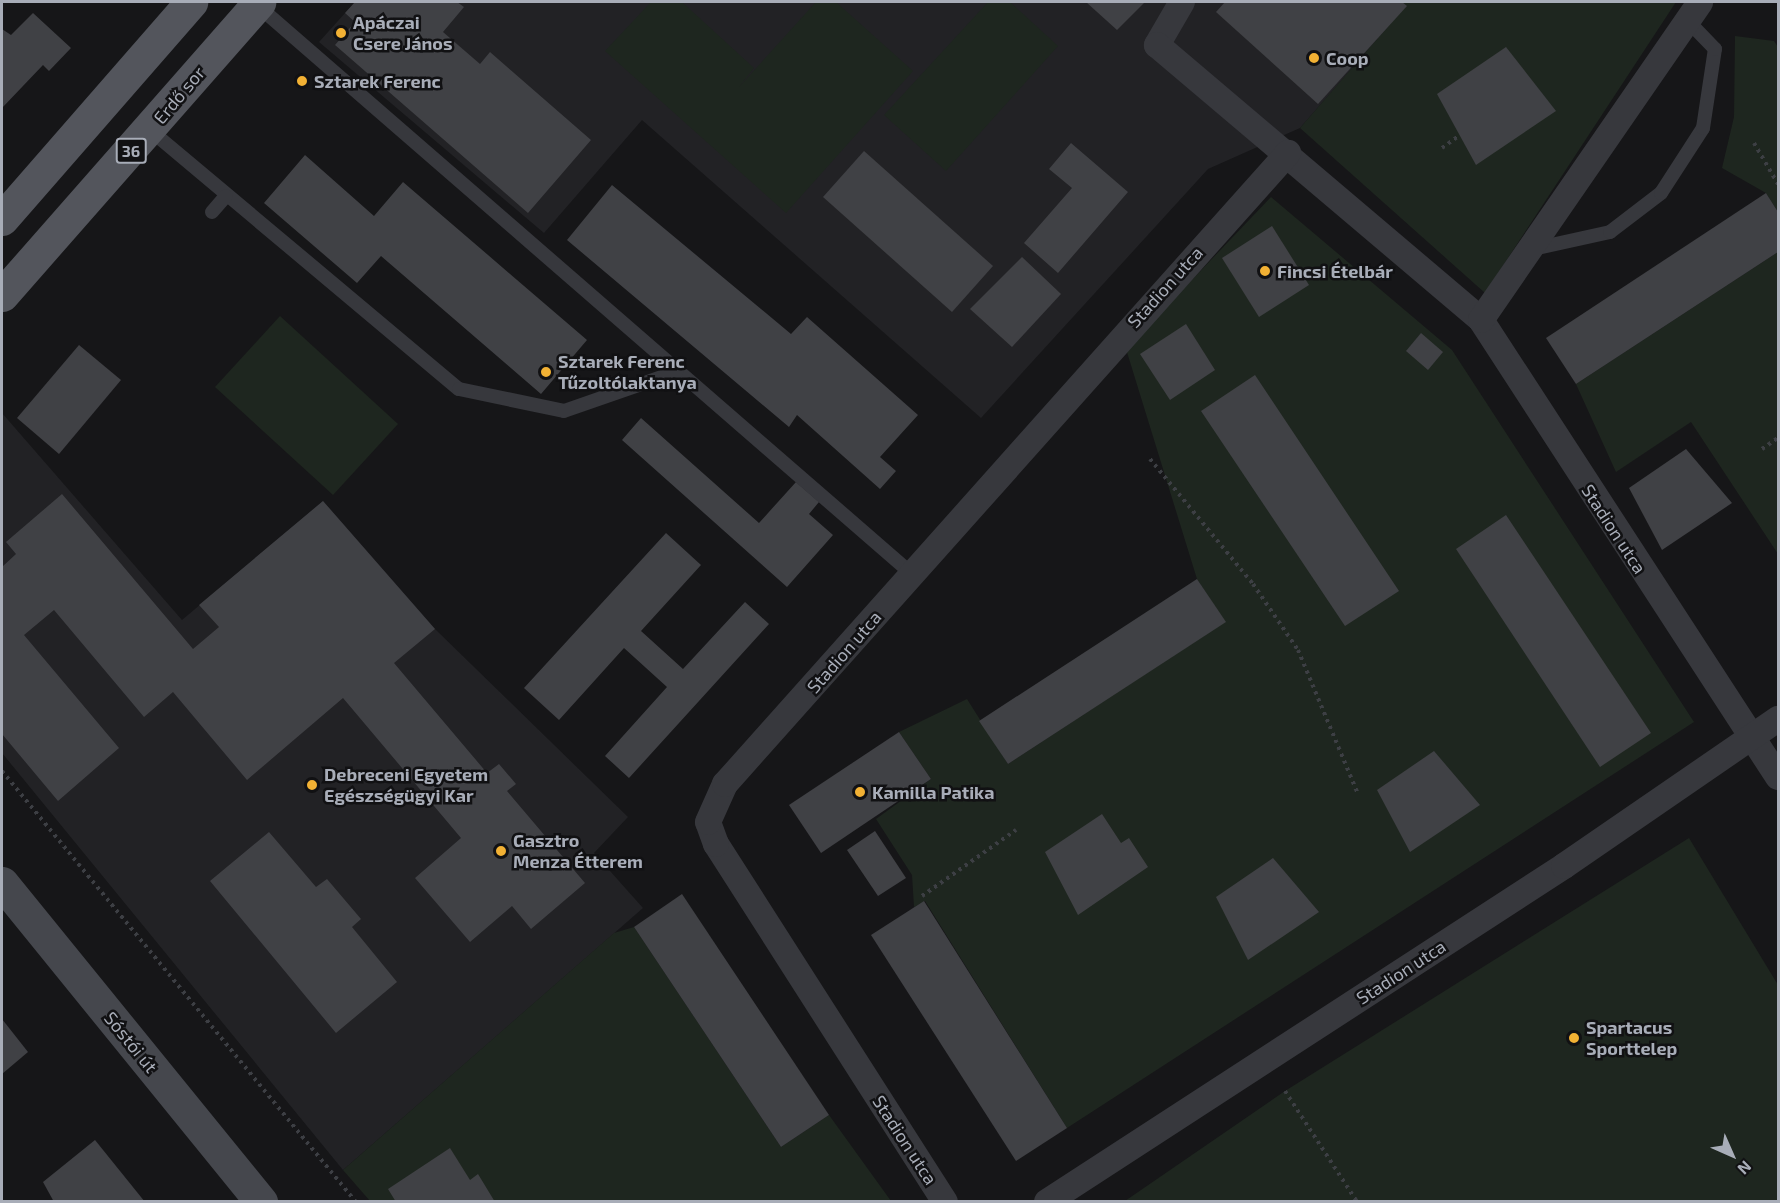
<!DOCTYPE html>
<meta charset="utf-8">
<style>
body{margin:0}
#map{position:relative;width:1780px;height:1203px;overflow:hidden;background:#161618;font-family:"Exo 2",sans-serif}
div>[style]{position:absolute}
.built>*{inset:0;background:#222225}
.green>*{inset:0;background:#1e261f}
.building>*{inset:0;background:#404145}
.path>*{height:4px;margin-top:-2px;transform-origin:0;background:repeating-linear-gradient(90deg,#3d3f44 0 3px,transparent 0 7.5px)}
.service>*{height:14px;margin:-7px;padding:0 7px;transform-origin:7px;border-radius:7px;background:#37383d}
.minor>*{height:26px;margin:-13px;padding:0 13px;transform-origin:13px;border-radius:13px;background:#37383d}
.secondary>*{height:33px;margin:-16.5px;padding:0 16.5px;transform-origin:16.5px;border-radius:16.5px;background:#45474d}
.primary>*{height:33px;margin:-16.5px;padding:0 16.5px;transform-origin:16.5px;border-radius:16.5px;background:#53555c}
.dots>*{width:16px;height:16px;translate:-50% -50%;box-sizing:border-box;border:3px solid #111113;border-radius:50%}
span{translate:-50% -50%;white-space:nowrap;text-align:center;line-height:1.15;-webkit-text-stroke:5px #111113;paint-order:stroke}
.shield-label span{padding:2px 4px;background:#111113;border:2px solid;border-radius:4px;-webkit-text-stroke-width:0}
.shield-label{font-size:16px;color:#a8adb8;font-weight:700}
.poi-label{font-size:18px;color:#a8adb8;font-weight:700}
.left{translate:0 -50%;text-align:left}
.street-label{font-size:18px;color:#a8adb8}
.frame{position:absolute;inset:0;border:3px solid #a8adb8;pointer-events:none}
.north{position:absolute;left:1702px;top:1125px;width:60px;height:60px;-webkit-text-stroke:4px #111113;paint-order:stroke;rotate:135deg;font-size:16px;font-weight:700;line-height:24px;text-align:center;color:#a8adb8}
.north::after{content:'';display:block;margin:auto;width:21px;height:27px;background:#a8adb8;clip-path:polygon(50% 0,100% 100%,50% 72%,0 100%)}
</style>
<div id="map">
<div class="built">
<div style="clip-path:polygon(355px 2px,1402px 2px,1407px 6px,1300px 128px,1208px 169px,981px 418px,642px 120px,544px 233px,319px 42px)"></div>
<div style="clip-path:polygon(2px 413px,182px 620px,323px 501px,435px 629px,628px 817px,594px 853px,643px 908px,343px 1170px,2px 753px)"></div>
</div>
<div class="green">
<div style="clip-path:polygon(651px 2px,682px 2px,754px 68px,739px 87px,816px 2px,836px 2px,913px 71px,786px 213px,605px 51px)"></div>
<div style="clip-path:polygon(988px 2px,1010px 2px,1058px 46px,946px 171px,884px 115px)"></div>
<div style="clip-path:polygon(1402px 2px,1676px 2px,1485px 293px,1300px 128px,1406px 6px)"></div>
<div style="clip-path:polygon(1735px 36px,1774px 41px,1778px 47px,1778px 212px,1766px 193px,1722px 168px,1734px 117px)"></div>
<div style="clip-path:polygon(1271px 197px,1452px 350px,1694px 722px,1067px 1128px,925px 901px,914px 907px,912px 875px,876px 819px,931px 779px,899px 732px,967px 699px,1008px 764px,1225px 622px,1197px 579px,1126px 349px)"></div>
<div style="clip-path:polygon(1778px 252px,1778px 554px,1691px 422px,1616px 472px,1576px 384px)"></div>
<div style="clip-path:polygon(280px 316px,398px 424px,333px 495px,215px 387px)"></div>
<div style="clip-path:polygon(1689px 838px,1778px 985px,1778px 1201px,1125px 1201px,1285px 1091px)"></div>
<div style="clip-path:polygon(634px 927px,781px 1147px,829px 1115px,891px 1201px,370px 1201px,343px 1170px,614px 933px)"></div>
</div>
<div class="building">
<div style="clip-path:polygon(355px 2px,457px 2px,464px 7px,443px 32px,480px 64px,490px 52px,591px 140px,528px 213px,335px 45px,355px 22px,345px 13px)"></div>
<div style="clip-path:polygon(1086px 2px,1145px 2px,1117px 30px)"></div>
<div style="clip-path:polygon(1225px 2px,1402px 2px,1407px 6px,1318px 104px,1216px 12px)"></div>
<div style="clip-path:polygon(33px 13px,71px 48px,49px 71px,43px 65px,2px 108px,2px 29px,11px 35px)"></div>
<div style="clip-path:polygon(1506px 47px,1556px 111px,1476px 165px,1437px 94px)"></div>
<div style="clip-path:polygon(1071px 143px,1128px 192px,1058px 273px,1024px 243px,1072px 188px,1049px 169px)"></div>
<div style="clip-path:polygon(864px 151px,993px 266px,952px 312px,823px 197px)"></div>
<div style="clip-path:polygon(305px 155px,374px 216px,403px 182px,587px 340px,541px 394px,381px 256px,357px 283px,264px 203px)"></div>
<div style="clip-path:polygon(612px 185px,791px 334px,807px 317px,918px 415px,880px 457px,896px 471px,880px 489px,797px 415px,789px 427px,567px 240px)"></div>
<div style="clip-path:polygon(1766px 193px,1778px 212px,1778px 252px,1576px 384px,1546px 338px)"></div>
<div style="clip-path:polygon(1272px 226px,1309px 285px,1259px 317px,1222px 258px)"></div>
<div style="clip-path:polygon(1022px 257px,1061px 294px,1012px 347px,970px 309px)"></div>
<div style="clip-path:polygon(1186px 324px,1215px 370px,1170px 400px,1140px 354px)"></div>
<div style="clip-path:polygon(1421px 333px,1443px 352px,1428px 370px,1406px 351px)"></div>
<div style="clip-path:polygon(79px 345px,121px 380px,59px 454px,17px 418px)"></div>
<div style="clip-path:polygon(1255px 375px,1399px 591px,1345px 626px,1201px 411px)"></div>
<div style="clip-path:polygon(641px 418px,759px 523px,796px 482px,819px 502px,809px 514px,833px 535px,787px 587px,622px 440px)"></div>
<div style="clip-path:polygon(1686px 449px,1732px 503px,1662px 550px,1629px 488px)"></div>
<div style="clip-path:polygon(62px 494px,193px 649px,219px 627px,199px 605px,323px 501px,435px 629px,394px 663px,487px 773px,499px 764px,516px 784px,507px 791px,585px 883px,531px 929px,512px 906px,470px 942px,415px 878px,461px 838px,343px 698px,247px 780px,173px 692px,144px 717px,54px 610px,24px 635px,119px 748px,58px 801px,2px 734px,2px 567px,16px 554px,6px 542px)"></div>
<div style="clip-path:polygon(1506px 515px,1651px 733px,1600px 767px,1456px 549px)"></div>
<div style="clip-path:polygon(666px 533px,701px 565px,641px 631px,683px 669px,745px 602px,769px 624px,629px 778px,605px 756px,667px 687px,624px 648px,559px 720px,524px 688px)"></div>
<div style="clip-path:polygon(1197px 579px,1226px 622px,1008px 764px,979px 721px)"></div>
<div style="clip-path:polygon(899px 732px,931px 779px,821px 853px,789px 805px)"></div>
<div style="clip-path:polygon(1434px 751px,1480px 805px,1410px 852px,1377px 790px)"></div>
<div style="clip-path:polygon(1102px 814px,1121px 843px,1129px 838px,1148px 867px,1078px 915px,1045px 852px)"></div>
<div style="clip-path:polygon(875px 831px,906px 878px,878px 896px,847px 850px)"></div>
<div style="clip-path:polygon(269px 832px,316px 887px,327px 879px,361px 919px,352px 927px,397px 982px,336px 1033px,210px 881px)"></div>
<div style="clip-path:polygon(1273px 858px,1319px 912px,1248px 960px,1216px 897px)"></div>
<div style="clip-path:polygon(682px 894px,829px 1115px,781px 1147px,634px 927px)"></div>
<div style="clip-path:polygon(924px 901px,1067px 1128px,1016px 1161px,871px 935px)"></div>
<div style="clip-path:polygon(2px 1019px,28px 1052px,2px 1074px)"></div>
<div style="clip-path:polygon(95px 1140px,145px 1202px,54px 1202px,43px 1182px)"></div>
<div style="clip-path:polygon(450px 1148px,470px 1180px,478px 1174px,495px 1202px,396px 1202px,388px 1189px)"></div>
</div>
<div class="path">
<div style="left:1754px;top:143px;width:48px;rotate:59.7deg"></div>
<div style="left:1442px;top:148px;width:19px;rotate:-36deg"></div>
<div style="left:1762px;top:449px;width:19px;rotate:-35deg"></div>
<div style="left:1150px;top:459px;width:162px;rotate:50.5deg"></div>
<div style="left:1253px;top:584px;width:80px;rotate:55.7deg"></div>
<div style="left:1298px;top:650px;width:156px;rotate:67.4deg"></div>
<div style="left:2px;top:771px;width:558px;rotate:50.6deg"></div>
<div style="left:922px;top:896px;width:115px;rotate:-35.1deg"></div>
<div style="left:1285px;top:1091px;width:132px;rotate:57deg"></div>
</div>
<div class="service">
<div style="left:257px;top:5px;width:868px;rotate:40.98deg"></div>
<div style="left:150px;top:130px;width:403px;rotate:40deg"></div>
<div style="left:459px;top:389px;width:107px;rotate:11.8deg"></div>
<div style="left:564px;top:411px;width:119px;rotate:-19.2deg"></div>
<div style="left:212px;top:212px;width:21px;rotate:-49deg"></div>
<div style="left:1533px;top:249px;width:79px;rotate:-12.4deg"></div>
<div style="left:1610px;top:232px;width:64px;rotate:-37.4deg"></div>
<div style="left:1661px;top:193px;width:77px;rotate:-57.1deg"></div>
<div style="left:1703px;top:128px;width:80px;rotate:-81.4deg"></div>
<div style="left:1715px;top:49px;width:37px;rotate:-134deg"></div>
</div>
<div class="minor">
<div style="left:1182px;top:2px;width:50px;rotate:120.2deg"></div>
<div style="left:1157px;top:45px;width:425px;rotate:40.3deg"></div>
<div style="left:1481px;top:320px;width:545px;rotate:56.98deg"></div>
<div style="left:1481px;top:320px;width:386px;rotate:-55.4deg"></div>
<div style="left:945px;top:1202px;width:425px;rotate:-122.6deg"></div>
<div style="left:716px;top:844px;width:23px;rotate:-110deg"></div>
<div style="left:708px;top:822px;width:42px;rotate:-65.9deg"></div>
<div style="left:725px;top:784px;width:846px;rotate:-48.26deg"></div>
<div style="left:1047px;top:1202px;width:617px;rotate:-33.02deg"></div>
<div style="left:1564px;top:866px;width:260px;rotate:-34.5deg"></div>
</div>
<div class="secondary">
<div style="left:2px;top:883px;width:411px;rotate:50.9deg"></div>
</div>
<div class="primary">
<div style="left:2px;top:219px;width:288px;rotate:-48.9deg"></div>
<div style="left:2px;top:295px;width:390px;rotate:-48.7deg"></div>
</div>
<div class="dots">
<div style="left:341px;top:33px;background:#f2b134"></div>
<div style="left:1314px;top:58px;background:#f2b134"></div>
<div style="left:302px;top:81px;background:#f2b134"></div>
<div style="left:1265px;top:271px;background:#f2b134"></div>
<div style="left:546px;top:372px;background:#f2b134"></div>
<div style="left:312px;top:785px;background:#f2b134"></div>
<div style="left:860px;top:792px;background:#f2b134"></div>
<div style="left:501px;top:851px;background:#f2b134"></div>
<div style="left:1574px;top:1038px;background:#f2b134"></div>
</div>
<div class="shield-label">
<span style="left:131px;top:151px">36</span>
</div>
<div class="poi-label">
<span class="left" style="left:353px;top:33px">Apáczai<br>Csere János</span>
<span class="left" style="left:1326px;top:58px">Coop</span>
<span class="left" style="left:314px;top:81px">Sztarek Ferenc</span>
<span class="left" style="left:1277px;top:271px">Fincsi Ételbár</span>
<span class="left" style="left:558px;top:372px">Sztarek Ferenc<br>Tűzoltólaktanya</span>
<span class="left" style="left:324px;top:785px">Debreceni Egyetem<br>Egészségügyi Kar</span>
<span class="left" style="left:872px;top:792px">Kamilla Patika</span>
<span class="left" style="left:513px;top:851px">Gasztro<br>Menza Étterem</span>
<span class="left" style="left:1586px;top:1038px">Spartacus<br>Sporttelep</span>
</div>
<div class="street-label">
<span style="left:179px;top:95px;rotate:-50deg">Erdő sor</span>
<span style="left:1165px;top:287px;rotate:-48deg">Stadion utca</span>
<span style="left:1614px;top:529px;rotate:57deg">Stadion utca</span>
<span style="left:844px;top:652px;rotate:-49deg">Stadion utca</span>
<span style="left:1401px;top:972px;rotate:-33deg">Stadion utca</span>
<span style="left:131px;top:1042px;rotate:51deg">Sóstói út</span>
<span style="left:905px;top:1140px;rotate:57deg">Stadion utca</span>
</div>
<div class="frame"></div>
<div class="north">N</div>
</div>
